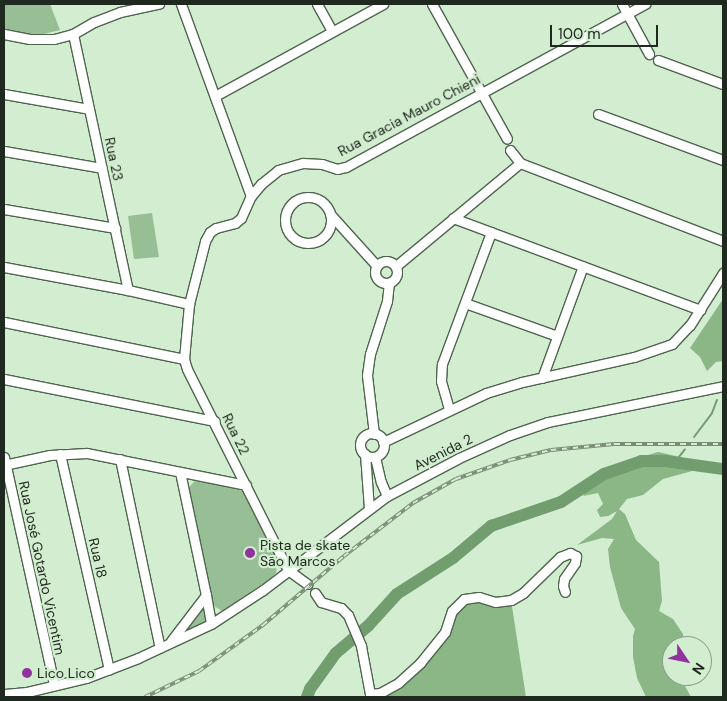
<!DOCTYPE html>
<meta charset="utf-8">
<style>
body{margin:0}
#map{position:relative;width:727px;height:701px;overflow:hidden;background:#d3edd1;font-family:"DM Sans",sans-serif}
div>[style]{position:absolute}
.green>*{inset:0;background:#97be94}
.forest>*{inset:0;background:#8bb787}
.stream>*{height:2px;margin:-1px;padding:0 1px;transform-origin:1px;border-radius:1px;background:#729d6f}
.river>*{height:12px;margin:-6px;padding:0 6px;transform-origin:6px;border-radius:6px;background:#729d6f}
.roads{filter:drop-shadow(1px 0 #4e654d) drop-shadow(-1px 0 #4e654d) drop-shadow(0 1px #4e654d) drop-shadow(0 -1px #4e654d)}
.minor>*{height:9px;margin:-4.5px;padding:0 4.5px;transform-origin:4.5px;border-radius:4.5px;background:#fff}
.minor>.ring{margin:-4.5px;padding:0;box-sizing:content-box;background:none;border:9px solid #fff;border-radius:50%}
.rail>*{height:4px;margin-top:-2px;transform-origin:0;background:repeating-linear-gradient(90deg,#d3edd1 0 5.5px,#798a77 0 11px);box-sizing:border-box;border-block:1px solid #798a77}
.dots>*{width:14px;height:14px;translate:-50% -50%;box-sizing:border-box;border:2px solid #d3edd1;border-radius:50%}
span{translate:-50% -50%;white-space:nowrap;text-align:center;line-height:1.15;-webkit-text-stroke:4.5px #d3edd1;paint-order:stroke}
.street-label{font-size:14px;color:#20291f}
.poi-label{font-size:14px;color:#20291f}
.left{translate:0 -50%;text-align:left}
.frame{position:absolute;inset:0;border:5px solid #20291f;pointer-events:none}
.north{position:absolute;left:662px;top:636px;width:50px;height:50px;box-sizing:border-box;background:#d3edd1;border:1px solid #8b9f8a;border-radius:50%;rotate:124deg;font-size:14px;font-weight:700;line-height:20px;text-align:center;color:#20291f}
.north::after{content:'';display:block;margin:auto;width:18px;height:22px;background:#91339d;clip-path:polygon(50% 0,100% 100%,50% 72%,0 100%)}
.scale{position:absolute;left:550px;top:25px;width:108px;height:22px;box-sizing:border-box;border:2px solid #20291f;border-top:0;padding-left:6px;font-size:15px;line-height:18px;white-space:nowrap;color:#20291f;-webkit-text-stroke:4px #d3edd1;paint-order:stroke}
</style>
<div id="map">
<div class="green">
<div style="clip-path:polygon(4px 4px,50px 4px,60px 30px,32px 37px,4px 32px)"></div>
<div style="clip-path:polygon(152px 213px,159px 257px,134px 259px,128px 216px)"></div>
<div style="clip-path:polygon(195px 481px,229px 487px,242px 491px,247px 495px,278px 558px,276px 573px,271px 578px,222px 611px,214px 606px,189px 487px)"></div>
<div style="clip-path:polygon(204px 602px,208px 620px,206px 624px,178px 636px)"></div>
</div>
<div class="forest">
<div style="clip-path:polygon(723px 299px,723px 361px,716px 362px,707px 371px,700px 357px,690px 348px)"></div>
<div style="clip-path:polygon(658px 452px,689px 459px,693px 462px,694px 468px,692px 471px,663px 479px,643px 495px,627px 499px,619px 509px,625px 514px,636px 540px,659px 562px,662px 601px,659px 611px,673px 619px,683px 634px,684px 646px,672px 646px,672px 676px,685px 681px,685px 686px,691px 697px,646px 697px,637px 678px,633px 657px,633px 636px,635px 629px,621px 608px,610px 567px,608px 549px,614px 539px,602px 538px,577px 545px,612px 519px,617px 511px,608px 516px,600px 517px,597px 510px,603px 504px,598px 493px,583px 496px,590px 485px,614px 465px)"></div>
<div style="clip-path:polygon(464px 599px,511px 600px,526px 697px,377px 697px,420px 663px)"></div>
</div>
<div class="stream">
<div style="left:694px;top:437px;width:30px;rotate:-53deg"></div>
<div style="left:712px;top:413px;width:14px;rotate:-69deg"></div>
<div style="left:675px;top:462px;width:16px;rotate:-52deg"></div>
</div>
<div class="river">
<div style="left:307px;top:697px;width:9px;rotate:-69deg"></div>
<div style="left:310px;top:689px;width:44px;rotate:-54.2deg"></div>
<div style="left:336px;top:653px;width:42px;rotate:-40.2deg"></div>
<div style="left:368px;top:626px;width:43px;rotate:-47.8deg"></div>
<div style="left:397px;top:594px;width:67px;rotate:-32.7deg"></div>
<div style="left:453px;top:558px;width:50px;rotate:-40.1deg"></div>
<div style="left:491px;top:526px;width:74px;rotate:-18.9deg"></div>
<div style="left:561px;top:502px;width:51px;rotate:-33.1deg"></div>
<div style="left:604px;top:474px;width:39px;rotate:-19deg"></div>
<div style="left:641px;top:461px;width:24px"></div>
<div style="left:665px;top:461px;width:59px;rotate:7.9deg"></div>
</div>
<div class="roads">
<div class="minor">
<div style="left:181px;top:4px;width:204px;rotate:70deg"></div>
<div style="left:317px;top:4px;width:31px;rotate:61deg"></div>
<div style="left:432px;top:4px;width:154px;rotate:60.9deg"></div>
<div style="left:622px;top:4px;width:57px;rotate:61.6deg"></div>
<div style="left:4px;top:34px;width:26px;rotate:11deg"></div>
<div style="left:30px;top:39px;width:24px"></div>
<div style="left:54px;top:39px;width:20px;rotate:-15deg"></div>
<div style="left:73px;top:34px;width:24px;rotate:-30deg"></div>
<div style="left:94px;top:22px;width:28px;rotate:-21deg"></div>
<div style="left:120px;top:12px;width:40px;rotate:-12deg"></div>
<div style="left:73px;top:34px;width:262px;rotate:77.9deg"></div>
<div style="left:658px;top:60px;width:69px;rotate:20.3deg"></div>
<div style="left:4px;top:94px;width:86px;rotate:10deg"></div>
<div style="left:215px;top:96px;width:192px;rotate:-28.7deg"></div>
<div style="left:598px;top:114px;width:133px;rotate:20.2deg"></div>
<div style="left:510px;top:150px;width:16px;rotate:52deg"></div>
<div style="left:520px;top:163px;width:217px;rotate:21deg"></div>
<div style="left:4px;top:151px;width:99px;rotate:9.8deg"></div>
<div class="ring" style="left:285px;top:197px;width:37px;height:37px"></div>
<div style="left:4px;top:209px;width:113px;rotate:9.7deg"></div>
<div style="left:330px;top:214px;width:70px;rotate:47.9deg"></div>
<div style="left:453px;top:218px;width:264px;rotate:20.4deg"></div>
<div class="ring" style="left:375px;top:261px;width:13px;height:13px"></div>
<div style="left:396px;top:266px;width:161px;rotate:-39.7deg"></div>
<div style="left:4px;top:267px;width:126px;rotate:10.5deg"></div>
<div style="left:128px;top:290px;width:63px;rotate:12.9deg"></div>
<div style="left:465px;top:303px;width:98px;rotate:19.7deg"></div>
<div style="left:4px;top:322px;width:184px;rotate:11.6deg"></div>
<div style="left:542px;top:378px;width:119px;rotate:-69.9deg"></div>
<div style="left:4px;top:379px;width:215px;rotate:11.3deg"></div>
<div style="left:449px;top:409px;width:29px;rotate:-106deg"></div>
<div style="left:441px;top:381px;width:17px;rotate:-87deg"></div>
<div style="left:442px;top:364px;width:141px;rotate:-69.6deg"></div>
<div class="ring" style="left:360px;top:433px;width:15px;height:15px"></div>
<div style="left:374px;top:434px;width:59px;rotate:-96.8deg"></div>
<div style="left:367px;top:375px;width:21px;rotate:-82deg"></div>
<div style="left:370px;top:354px;width:56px;rotate:-72.2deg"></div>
<div style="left:387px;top:301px;width:18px;rotate:-84deg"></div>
<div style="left:383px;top:442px;width:114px;rotate:-25.4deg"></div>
<div style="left:486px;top:393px;width:38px;rotate:-17deg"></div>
<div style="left:522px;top:382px;width:115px;rotate:-12.6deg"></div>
<div style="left:634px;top:357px;width:40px;rotate:-18.9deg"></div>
<div style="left:672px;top:344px;width:26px;rotate:-47deg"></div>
<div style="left:690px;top:325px;width:62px;rotate:-57.6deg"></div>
<div style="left:60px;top:454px;width:221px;rotate:77.2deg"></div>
<div style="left:365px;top:454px;width:55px;rotate:85.8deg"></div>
<div style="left:4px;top:457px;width:233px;rotate:77.6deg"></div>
<div style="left:375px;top:457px;width:26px;rotate:77deg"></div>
<div style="left:381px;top:482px;width:15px;rotate:67deg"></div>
<div style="left:120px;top:459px;width:193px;rotate:78.1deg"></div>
<div style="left:4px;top:465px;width:47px;rotate:-12.3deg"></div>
<div style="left:50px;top:455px;width:37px;rotate:-3deg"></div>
<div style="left:87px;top:453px;width:162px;rotate:11.4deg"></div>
<div style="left:180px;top:472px;width:126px;rotate:78.1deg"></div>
<div style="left:288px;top:570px;width:225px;rotate:-116.7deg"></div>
<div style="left:187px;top:369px;width:10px;rotate:-107deg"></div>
<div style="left:184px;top:359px;width:55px;rotate:-84.8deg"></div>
<div style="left:189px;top:304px;width:65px;rotate:-75.7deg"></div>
<div style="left:205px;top:241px;width:10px;rotate:-61deg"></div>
<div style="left:210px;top:232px;width:7px;rotate:-34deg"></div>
<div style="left:216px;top:228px;width:20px;rotate:-15deg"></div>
<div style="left:235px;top:223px;width:8px;rotate:-40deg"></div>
<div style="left:241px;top:218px;width:24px;rotate:-66deg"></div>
<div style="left:251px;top:196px;width:16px;rotate:-50deg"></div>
<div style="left:261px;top:184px;width:22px;rotate:-39deg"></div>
<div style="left:278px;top:170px;width:26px;rotate:-16deg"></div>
<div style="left:303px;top:163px;width:19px;rotate:3deg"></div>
<div style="left:322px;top:164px;width:16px;rotate:18deg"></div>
<div style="left:337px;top:169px;width:9px;rotate:-13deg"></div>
<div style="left:346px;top:167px;width:341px;rotate:-28.6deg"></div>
<div style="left:288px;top:570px;width:24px;rotate:36deg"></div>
<div style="left:315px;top:593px;width:11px;rotate:56deg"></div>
<div style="left:321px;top:602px;width:21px;rotate:17deg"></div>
<div style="left:341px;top:608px;width:10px;rotate:45deg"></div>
<div style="left:348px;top:615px;width:34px;rotate:67deg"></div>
<div style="left:361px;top:646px;width:49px;rotate:79.4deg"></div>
<div style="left:370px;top:694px;width:10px;rotate:-6deg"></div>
<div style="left:380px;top:693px;width:21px;rotate:-29deg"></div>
<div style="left:398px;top:683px;width:30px;rotate:-42deg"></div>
<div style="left:420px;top:663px;width:40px;rotate:-51deg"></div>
<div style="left:445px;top:632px;width:22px;rotate:-72deg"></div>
<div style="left:452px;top:611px;width:17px;rotate:-45deg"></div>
<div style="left:464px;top:599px;width:15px;rotate:-8deg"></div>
<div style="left:479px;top:597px;width:17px;rotate:17deg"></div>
<div style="left:495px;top:602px;width:16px;rotate:-7deg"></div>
<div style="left:511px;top:600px;width:14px;rotate:-30deg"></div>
<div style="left:523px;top:593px;width:52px;rotate:-44.2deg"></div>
<div style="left:560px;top:557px;width:11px;rotate:-22deg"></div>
<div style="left:570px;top:553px;width:7px;rotate:27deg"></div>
<div style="left:576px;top:556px;width:7px;rotate:98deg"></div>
<div style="left:575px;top:563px;width:19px;rotate:125deg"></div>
<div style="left:564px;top:579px;width:7px;rotate:98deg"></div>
<div style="left:563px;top:586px;width:6px;rotate:72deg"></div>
<div style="left:171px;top:641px;width:58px;rotate:-52.7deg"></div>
<div style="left:206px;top:595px;width:29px;rotate:80deg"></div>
<div style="left:4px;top:694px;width:23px;rotate:-5deg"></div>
<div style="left:27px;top:692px;width:61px;rotate:-13.3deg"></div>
<div style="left:86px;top:678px;width:56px;rotate:-21deg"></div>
<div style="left:138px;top:658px;width:81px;rotate:-25deg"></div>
<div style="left:211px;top:624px;width:62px;rotate:-33.2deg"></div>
<div style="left:263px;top:590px;width:156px;rotate:-37.2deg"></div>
<div style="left:387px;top:496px;width:81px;rotate:-27.8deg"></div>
<div style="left:459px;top:458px;width:56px;rotate:-24.3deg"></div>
<div style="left:510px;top:435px;width:40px;rotate:-18.9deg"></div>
<div style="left:548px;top:422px;width:179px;rotate:-11.6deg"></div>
</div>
</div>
<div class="rail">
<div style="left:145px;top:697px;width:60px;rotate:-25.7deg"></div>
<div style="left:199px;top:671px;width:79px;rotate:-35.7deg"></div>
<div style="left:263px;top:625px;width:106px;rotate:-40.4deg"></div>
<div style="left:344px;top:556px;width:87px;rotate:-37.5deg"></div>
<div style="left:413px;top:503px;width:49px;rotate:-29.2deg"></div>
<div style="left:456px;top:479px;width:57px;rotate:-19.4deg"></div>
<div style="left:510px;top:460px;width:42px;rotate:-13.7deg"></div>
<div style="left:551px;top:450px;width:63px;rotate:-5.4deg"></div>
<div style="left:614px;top:444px;width:109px"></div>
</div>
<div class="dots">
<div style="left:250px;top:553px;background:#91339d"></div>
<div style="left:27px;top:673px;background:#91339d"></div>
</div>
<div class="street-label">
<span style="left:409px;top:115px;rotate:-28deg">Rua Gracia Mauro Chieni</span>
<span style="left:114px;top:159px;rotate:78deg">Rua 23</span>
<span style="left:236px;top:434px;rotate:64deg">Rua 22</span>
<span style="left:443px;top:452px;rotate:-27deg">Avenida 2</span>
<span style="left:98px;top:558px;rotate:77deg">Rua 18</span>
<span style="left:42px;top:568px;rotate:78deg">Rua José Gotardo Vicentim</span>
</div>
<div class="poi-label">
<span class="left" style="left:260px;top:553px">Pista de skate<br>São Marcos</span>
<span class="left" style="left:37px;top:673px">Lico Lico</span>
</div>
<div class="frame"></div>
<div class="north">N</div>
<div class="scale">100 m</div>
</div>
